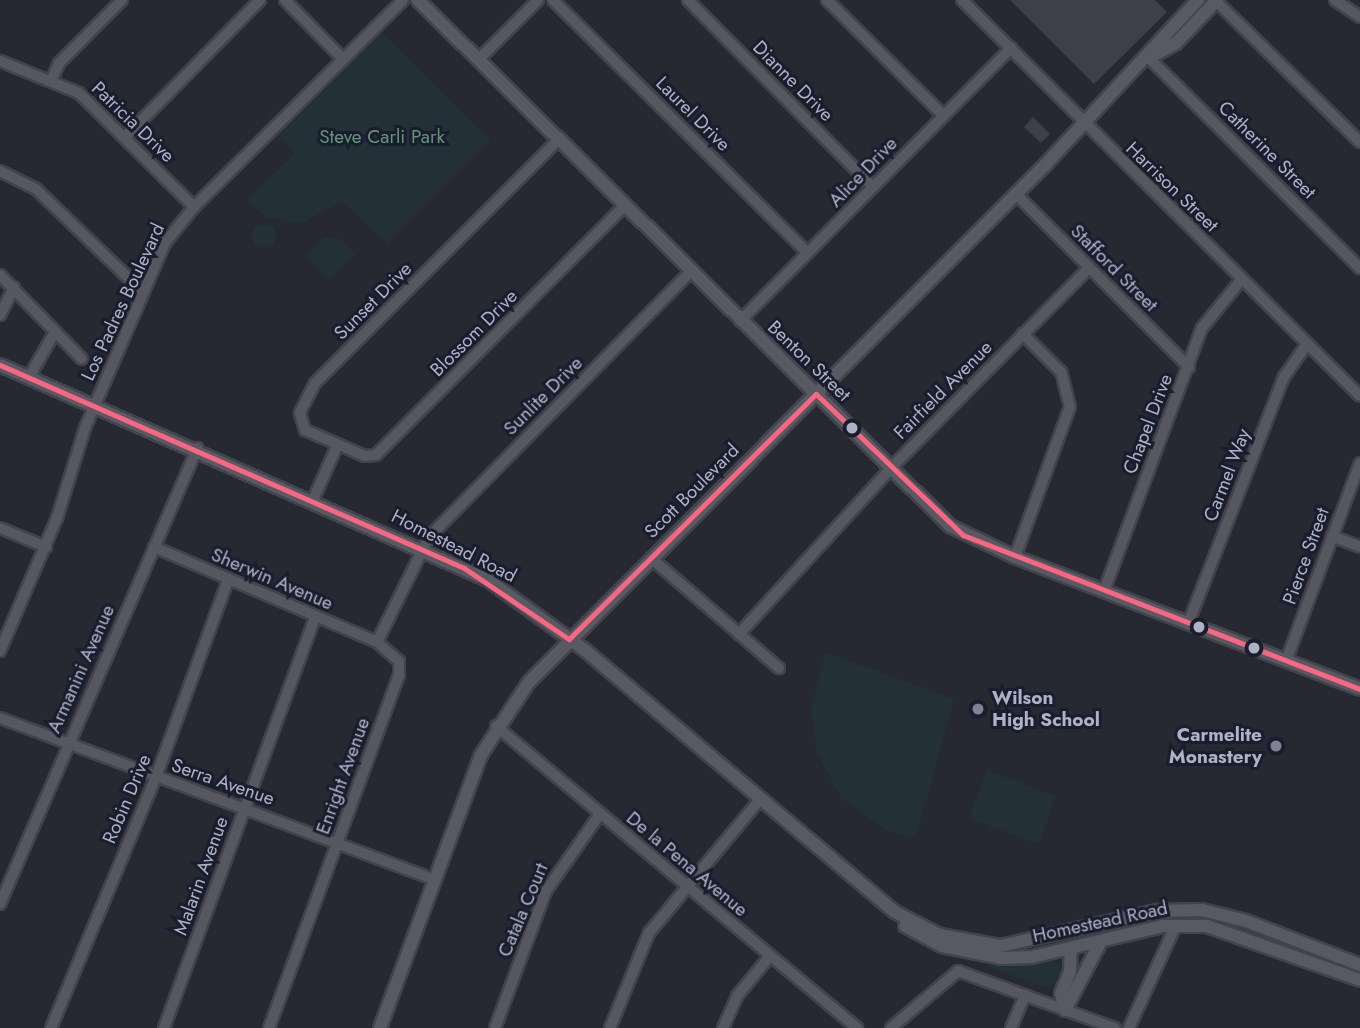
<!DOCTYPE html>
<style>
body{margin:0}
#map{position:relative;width:1360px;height:1028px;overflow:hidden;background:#262832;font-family:Jost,sans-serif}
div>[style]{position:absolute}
.green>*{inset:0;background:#233038}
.round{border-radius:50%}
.building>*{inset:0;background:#3d3f49}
.roads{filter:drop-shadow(2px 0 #42434b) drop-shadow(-2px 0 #42434b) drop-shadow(0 2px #42434b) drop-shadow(0 -2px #42434b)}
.minor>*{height:10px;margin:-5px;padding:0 5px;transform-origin:5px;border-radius:5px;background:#565761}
.major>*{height:12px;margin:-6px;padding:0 6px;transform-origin:6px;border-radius:6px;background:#585a63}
.bus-1>*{height:5px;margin:-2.5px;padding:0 2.5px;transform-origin:2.5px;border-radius:2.5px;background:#fa6682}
.dots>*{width:19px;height:19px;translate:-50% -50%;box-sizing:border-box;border:4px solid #191d2d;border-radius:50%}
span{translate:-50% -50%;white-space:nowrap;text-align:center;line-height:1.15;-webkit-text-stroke:6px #191d2d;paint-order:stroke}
.street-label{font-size:19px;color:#aeb2c5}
.park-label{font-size:19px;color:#65967b}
.poi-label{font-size:19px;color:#aeb2c5;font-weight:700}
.left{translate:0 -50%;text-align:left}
.right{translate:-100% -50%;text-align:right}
</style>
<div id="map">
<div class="green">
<div style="clip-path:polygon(381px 31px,491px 140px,387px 244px,342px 202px,302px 223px,266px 217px,246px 200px,294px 154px,278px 135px)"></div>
<div class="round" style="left:252px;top:224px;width:24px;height:24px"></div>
<div style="clip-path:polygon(324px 237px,340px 239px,355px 254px,329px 280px,304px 256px)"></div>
<div style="clip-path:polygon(825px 652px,954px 699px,916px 838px,888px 831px,841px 798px,817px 753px,811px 708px)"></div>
<div style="clip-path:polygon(987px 770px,1056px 796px,1039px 844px,969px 818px)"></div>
<div style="clip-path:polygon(1055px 961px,1063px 969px,1050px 989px,986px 966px)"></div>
</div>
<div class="building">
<div style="clip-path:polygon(1010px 0,1155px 0,1167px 12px,1094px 84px)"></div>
<div style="clip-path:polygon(1033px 117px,1050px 134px,1041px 143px,1024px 127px)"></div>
</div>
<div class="roads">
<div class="minor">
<div style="left:285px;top:0;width:83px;rotate:45.5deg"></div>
<div style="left:553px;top:0;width:359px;rotate:44.8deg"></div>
<div style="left:688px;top:0;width:263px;rotate:45.3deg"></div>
<div style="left:827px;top:0;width:163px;rotate:44.8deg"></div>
<div style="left:962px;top:0;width:561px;rotate:44.86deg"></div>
<div style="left:1335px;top:0;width:30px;rotate:34deg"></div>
<div style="left:1216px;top:1px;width:202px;rotate:44.4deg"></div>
<div style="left:1149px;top:58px;width:298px;rotate:44.9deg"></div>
<div style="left:478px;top:60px;width:85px;rotate:-45deg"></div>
<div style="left:0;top:61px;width:85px;rotate:22.1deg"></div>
<div style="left:79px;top:93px;width:162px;rotate:44.7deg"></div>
<div style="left:52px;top:79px;width:17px;rotate:-66deg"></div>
<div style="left:59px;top:63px;width:89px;rotate:-45deg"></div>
<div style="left:126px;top:136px;width:191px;rotate:-45.4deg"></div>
<div style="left:559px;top:139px;width:345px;rotate:135deg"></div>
<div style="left:315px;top:383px;width:34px;rotate:117deg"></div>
<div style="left:300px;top:413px;width:18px;rotate:74deg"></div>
<div style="left:305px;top:430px;width:65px;rotate:23.4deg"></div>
<div style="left:365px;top:456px;width:11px;rotate:-5deg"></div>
<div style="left:376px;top:455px;width:353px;rotate:-45.1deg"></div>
<div style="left:0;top:171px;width:40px;rotate:26.6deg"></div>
<div style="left:36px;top:189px;width:149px;rotate:43.9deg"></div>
<div style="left:1016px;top:194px;width:245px;rotate:45deg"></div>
<div style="left:0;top:275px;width:117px;rotate:45.7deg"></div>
<div style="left:0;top:315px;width:31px;rotate:-63deg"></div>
<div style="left:740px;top:321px;width:385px;rotate:-45.2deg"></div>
<div style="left:29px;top:377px;width:52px;rotate:-60deg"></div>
<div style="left:313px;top:500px;width:59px;rotate:-66deg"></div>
<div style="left:0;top:528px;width:50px;rotate:22.4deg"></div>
<div style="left:1332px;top:536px;width:30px;rotate:21deg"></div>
<div style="left:154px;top:547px;width:242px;rotate:23.1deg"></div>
<div style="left:377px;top:642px;width:29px;rotate:41deg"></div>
<div style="left:399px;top:661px;width:14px;rotate:90deg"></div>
<div style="left:399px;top:675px;width:376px;rotate:110.2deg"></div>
<div style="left:1015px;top:557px;width:160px;rotate:-69.9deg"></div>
<div style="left:1070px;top:407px;width:36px;rotate:-104deg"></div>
<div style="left:1061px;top:372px;width:54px;rotate:-135deg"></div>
<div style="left:651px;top:558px;width:169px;rotate:40.7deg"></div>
<div style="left:1104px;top:591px;width:281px;rotate:-69.6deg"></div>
<div style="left:1202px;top:328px;width:63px;rotate:-50.8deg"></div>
<div style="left:1188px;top:624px;width:265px;rotate:-68.8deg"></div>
<div style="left:1284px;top:377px;width:40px;rotate:-55.1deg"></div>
<div style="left:739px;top:634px;width:225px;rotate:-47.5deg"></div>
<div style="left:891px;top:468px;width:281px;rotate:-45.3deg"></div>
<div style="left:377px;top:642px;width:117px;rotate:-63.7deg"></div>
<div style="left:429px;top:537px;width:373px;rotate:-45.4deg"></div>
<div style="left:0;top:651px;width:145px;rotate:-66.8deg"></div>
<div style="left:57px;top:518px;width:94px;rotate:-72.7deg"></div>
<div style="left:85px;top:428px;width:202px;rotate:-66.6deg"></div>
<div style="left:165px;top:243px;width:46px;rotate:-51.1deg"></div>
<div style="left:194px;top:207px;width:294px;rotate:-44.7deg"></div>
<div style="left:1286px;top:661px;width:211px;rotate:-69.5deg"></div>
<div style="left:0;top:718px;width:463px;rotate:20.4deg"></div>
<div style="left:496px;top:726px;width:471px;rotate:39.9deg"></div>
<div style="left:0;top:904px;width:497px;rotate:-66.6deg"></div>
<div style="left:51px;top:1028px;width:272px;rotate:-67.3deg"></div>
<div style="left:156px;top:777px;width:210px;rotate:-69.9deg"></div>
<div style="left:164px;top:1028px;width:437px;rotate:-69.8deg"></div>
<div style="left:495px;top:1028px;width:146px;rotate:-69.6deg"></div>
<div style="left:546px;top:891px;width:94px;rotate:-55deg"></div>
<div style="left:610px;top:1028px;width:103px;rotate:-67.7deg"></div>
<div style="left:649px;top:933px;width:175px;rotate:-50.3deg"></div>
<div style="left:723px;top:1028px;width:35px;rotate:-66deg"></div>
<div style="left:737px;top:996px;width:52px;rotate:-50.5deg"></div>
<div style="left:891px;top:1028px;width:88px;rotate:-40.4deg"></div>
<div style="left:958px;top:971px;width:167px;rotate:20deg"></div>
<div style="left:1011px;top:1028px;width:36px;rotate:-67deg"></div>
<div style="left:1129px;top:1028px;width:113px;rotate:-65.5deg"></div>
</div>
<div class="major">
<div style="left:418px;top:0;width:748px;rotate:44.68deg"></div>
<div style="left:950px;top:526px;width:72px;rotate:25.5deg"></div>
<div style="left:1015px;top:557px;width:369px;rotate:20.9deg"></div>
<div style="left:1149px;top:58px;width:31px;rotate:-29deg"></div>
<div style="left:1176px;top:43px;width:59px;rotate:-46.4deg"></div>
<div style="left:0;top:365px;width:533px;rotate:23.78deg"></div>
<div style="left:488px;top:580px;width:121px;rotate:35.9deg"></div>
<div style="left:586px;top:651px;width:404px;rotate:40.2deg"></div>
<div style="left:895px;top:912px;width:51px;rotate:27.1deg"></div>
<div style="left:940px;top:935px;width:61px;rotate:10.4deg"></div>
<div style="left:1000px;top:946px;width:161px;rotate:-12.6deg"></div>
<div style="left:1157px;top:911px;width:45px;rotate:-1.3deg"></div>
<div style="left:1202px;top:910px;width:45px;rotate:14deg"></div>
<div style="left:1246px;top:921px;width:122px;rotate:21.1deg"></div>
<div style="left:905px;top:926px;width:42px;rotate:28.4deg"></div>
<div style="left:942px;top:946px;width:60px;rotate:11.5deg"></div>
<div style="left:1001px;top:958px;width:31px;rotate:-2deg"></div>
<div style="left:1032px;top:957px;width:135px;rotate:-13.3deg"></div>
<div style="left:1163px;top:926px;width:44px"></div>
<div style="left:1207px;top:926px;width:162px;rotate:19.4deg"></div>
<div style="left:1065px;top:1010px;width:78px;rotate:-62.4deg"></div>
<div style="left:1065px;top:1010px;width:17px;rotate:-103deg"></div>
<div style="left:1061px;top:993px;width:23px;rotate:-67deg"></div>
<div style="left:1070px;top:972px;width:23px;rotate:-88deg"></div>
<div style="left:380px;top:1028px;width:291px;rotate:-69.7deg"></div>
<div style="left:481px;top:755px;width:87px;rotate:-56.7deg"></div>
<div style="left:529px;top:682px;width:732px;rotate:-45.06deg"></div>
<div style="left:1046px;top:164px;width:224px;rotate:-47.2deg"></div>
</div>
</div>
<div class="bus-1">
<div style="left:0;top:365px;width:506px;rotate:23.63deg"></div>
<div style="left:464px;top:568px;width:127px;rotate:34.1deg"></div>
<div style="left:816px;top:394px;width:204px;rotate:43.8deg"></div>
<div style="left:963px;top:535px;width:426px;rotate:21.2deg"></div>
<div style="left:569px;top:639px;width:348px;rotate:-44.8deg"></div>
</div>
<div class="dots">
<div style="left:852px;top:428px;background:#aeb2c5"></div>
<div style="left:1199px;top:627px;background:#aeb2c5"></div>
<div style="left:1254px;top:648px;background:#aeb2c5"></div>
<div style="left:978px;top:709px;background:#7e8292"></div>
<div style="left:1276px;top:746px;background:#7e8292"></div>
</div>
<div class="street-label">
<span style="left:793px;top:81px;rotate:45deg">Dianne Drive</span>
<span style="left:693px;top:114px;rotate:45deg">Laurel Drive</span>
<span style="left:133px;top:122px;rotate:44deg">Patricia Drive</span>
<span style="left:1267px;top:150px;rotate:45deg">Catherine Street</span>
<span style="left:863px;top:172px;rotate:-46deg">Alice Drive</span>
<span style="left:1172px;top:187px;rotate:44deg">Harrison Street</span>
<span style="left:1114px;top:268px;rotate:45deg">Stafford Street</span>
<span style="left:373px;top:301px;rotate:-45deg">Sunset Drive</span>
<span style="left:123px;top:302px;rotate:-65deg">Los Padres Boulevard</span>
<span style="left:474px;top:333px;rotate:-45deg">Blossom Drive</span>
<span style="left:809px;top:361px;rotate:44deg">Benton Street</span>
<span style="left:943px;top:390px;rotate:-45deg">Fairfield Avenue</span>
<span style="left:543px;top:396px;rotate:-45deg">Sunlite Drive</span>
<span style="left:1148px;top:424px;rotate:-69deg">Chapel Drive</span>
<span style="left:1227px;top:475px;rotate:-69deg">Carmel Way</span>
<span style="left:692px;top:491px;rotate:-45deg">Scott Boulevard</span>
<span style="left:454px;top:546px;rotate:27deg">Homestead Road</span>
<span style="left:1306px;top:556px;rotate:-70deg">Pierce Street</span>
<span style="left:272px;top:579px;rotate:23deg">Sherwin Avenue</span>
<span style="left:81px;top:669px;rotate:-66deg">Armanini Avenue</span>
<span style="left:343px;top:776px;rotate:-70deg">Enright Avenue</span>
<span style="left:223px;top:782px;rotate:19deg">Serra Avenue</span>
<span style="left:127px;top:799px;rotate:-67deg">Robin Drive</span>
<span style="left:687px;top:864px;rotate:40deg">De la Pena Avenue</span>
<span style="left:201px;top:876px;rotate:-70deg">Malarin Avenue</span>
<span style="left:523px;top:910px;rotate:-67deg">Catala Court</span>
<span style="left:1100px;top:922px;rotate:-12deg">Homestead Road</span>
</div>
<div class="park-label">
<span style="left:382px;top:137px">Steve Carli Park</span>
</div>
<div class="poi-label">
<span class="left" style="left:992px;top:709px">Wilson<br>High School</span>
<span class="right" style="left:1262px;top:746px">Carmelite<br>Monastery</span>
</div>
</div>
